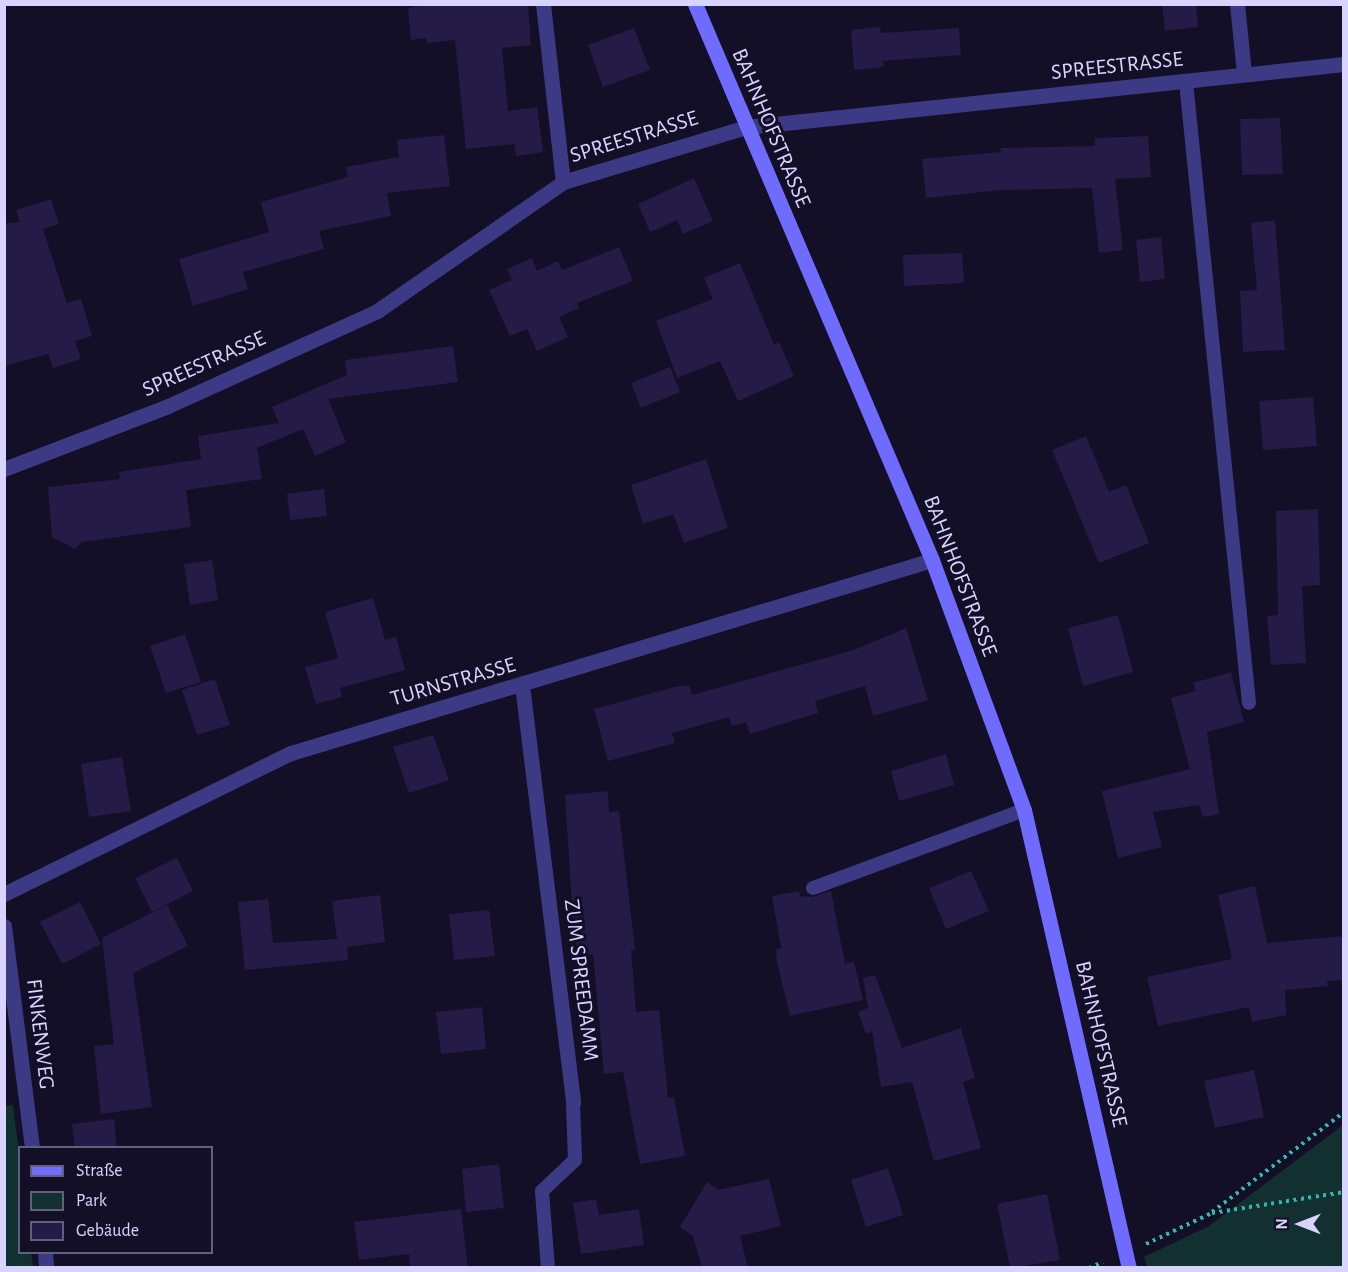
<!DOCTYPE html>
<meta charset="utf-8">
<style>
body{margin:0}
#map{position:relative;width:1348px;height:1272px;overflow:hidden;background:#130f26;font-family:"Alegreya Sans",sans-serif}
div>[style]{position:absolute}
.green>*{inset:0;background:#12302f}
.building>*{inset:0;background:#241b47}
.path>*{height:4px;margin-top:-2px;transform-origin:0;background:repeating-linear-gradient(90deg,#2fb8b0 0 3px,transparent 0 7.5px)}
.lane>*{height:14px;margin:-7px;padding:0 7px;transform-origin:7px;border-radius:7px;background:#3d3a85}
.street>*{height:15px;margin:-7.5px;padding:0 7.5px;transform-origin:7.5px;border-radius:7.5px;background:#3d3a85}
.secondary>*{height:15px;margin:-7.5px;padding:0 7.5px;transform-origin:7.5px;border-radius:7.5px;background:#6f6bff}
span{translate:-50% -50%;white-space:nowrap;text-align:center;line-height:1.15;-webkit-text-stroke:6px #130f26;paint-order:stroke}
.street-label{font-size:22px;color:#d9d4ff}
.frame{position:absolute;inset:0;border:6px solid #d9d4ff;pointer-events:none}
.legend{position:absolute;left:18px;top:1146px;width:195px;height:108px;box-sizing:border-box;background:#130f26;border:2px solid #625e7d;margin:0;padding:8px 10px;list-style:none;font-size:18px;color:#d9d4ff}
.legend li{display:flex;align-items:center;gap:12px;height:30px}
.legend b{width:30px;border:2px solid #625e7d}
.north{position:absolute;left:1270px;top:1194px;width:60px;height:60px;-webkit-text-stroke:4px #130f26;paint-order:stroke;rotate:270deg;font-size:16px;font-weight:700;line-height:24px;text-align:center;color:#d9d4ff}
.north::after{content:'';display:block;margin:auto;width:21px;height:27px;background:#d9d4ff;clip-path:polygon(50% 0,100% 100%,50% 72%,0 100%)}
</style>
<div id="map">
<div class="green">
<div style="clip-path:polygon(13px 1105px,20px 1159px,20px 1252px,31px 1253px,33px 1267px,5px 1267px,5px 1106px)"></div>
<div style="clip-path:polygon(1343px 1125px,1343px 1267px,1147px 1267px,1144px 1257px,1209px 1226px)"></div>
</div>
<div class="building">
<div style="clip-path:polygon(434px 4px,528px 4px,531px 45px,502px 48px,508px 111px,537px 107px,543px 152px,516px 156px,514px 144px,466px 149px,455px 40px,427px 43px,426px 38px,411px 40px,408px 8px)"></div>
<div style="clip-path:polygon(1162px 4px,1196px 4px,1198px 27px,1165px 31px)"></div>
<div style="clip-path:polygon(880px 27px,881px 33px,959px 28px,961px 55px,883px 61px,884px 67px,854px 70px,851px 30px)"></div>
<div style="clip-path:polygon(634px 28px,650px 70px,603px 87px,588px 45px)"></div>
<div style="clip-path:polygon(1280px 118px,1283px 174px,1242px 175px,1240px 119px)"></div>
<div style="clip-path:polygon(444px 135px,450px 186px,387px 193px,391px 216px,319px 231px,324px 249px,243px 272px,248px 289px,193px 306px,179px 259px,269px 232px,261px 202px,348px 177px,346px 167px,399px 157px,397px 140px)"></div>
<div style="clip-path:polygon(1148px 136px,1151px 177px,1115px 179px,1123px 250px,1099px 253px,1092px 188px,1001px 190px,926px 198px,922px 159px,1001px 152px,1000px 148px,1095px 146px,1095px 138px)"></div>
<div style="clip-path:polygon(694px 178px,713px 221px,683px 234px,677px 220px,650px 232px,638px 204px)"></div>
<div style="clip-path:polygon(51px 199px,59px 224px,43px 229px,67px 303px,81px 299px,92px 336px,75px 341px,81px 359px,53px 368px,48px 354px,4px 366px,4px 224px,20px 222px,16px 210px)"></div>
<div style="clip-path:polygon(1275px 220px,1285px 350px,1243px 352px,1240px 291px,1257px 290px,1251px 223px)"></div>
<div style="clip-path:polygon(1161px 237px,1165px 279px,1140px 282px,1136px 240px)"></div>
<div style="clip-path:polygon(619px 247px,633px 281px,577px 303px,579px 308px,559px 317px,568px 337px,537px 351px,527px 329px,510px 336px,489px 290px,512px 280px,507px 269px,532px 258px,537px 271px,558px 261px,562px 270px)"></div>
<div style="clip-path:polygon(962px 253px,964px 283px,904px 286px,903px 255px)"></div>
<div style="clip-path:polygon(740px 263px,774px 345px,779px 342px,794px 376px,738px 401px,720px 361px,677px 378px,656px 321px,713px 299px,704px 278px)"></div>
<div style="clip-path:polygon(453px 346px,458px 382px,328px 399px,346px 442px,315px 456px,303px 429px,257px 448px,262px 479px,186px 490px,191px 527px,82px 542px,75px 549px,52px 537px,48px 487px,120px 479px,119px 472px,201px 459px,198px 436px,279px 423px,272px 407px,347px 375px,345px 360px)"></div>
<div style="clip-path:polygon(670px 367px,680px 392px,641px 408px,631px 383px)"></div>
<div style="clip-path:polygon(1313px 397px,1317px 446px,1263px 450px,1259px 401px)"></div>
<div style="clip-path:polygon(1086px 436px,1109px 492px,1126px 485px,1149px 543px,1099px 563px,1052px 450px)"></div>
<div style="clip-path:polygon(706px 459px,728px 528px,684px 543px,673px 514px,643px 524px,631px 485px)"></div>
<div style="clip-path:polygon(324px 489px,327px 516px,290px 520px,287px 494px)"></div>
<div style="clip-path:polygon(1318px 509px,1320px 585px,1302px 586px,1306px 663px,1271px 665px,1267px 616px,1278px 615px,1276px 511px)"></div>
<div style="clip-path:polygon(212px 560px,218px 600px,190px 605px,184px 564px)"></div>
<div style="clip-path:polygon(373px 598px,385px 640px,396px 637px,405px 670px,340px 688px,342px 697px,316px 704px,305px 667px,338px 658px,325px 612px)"></div>
<div style="clip-path:polygon(1118px 615px,1133px 672px,1083px 686px,1068px 628px)"></div>
<div style="clip-path:polygon(906px 628px,928px 700px,873px 716px,865px 686px,815px 701px,818px 713px,750px 734px,746px 722px,732px 726px,729px 717px,672px 733px,675px 743px,608px 761px,594px 709px,675px 687px,689px 685px,692px 695px,854px 650px)"></div>
<div style="clip-path:polygon(185px 634px,201px 682px,166px 693px,150px 646px)"></div>
<div style="clip-path:polygon(1231px 672px,1244px 722px,1207px 732px,1219px 814px,1203px 817px,1199px 805px,1153px 812px,1162px 847px,1118px 858px,1102px 791px,1190px 769px,1171px 698px,1196px 691px,1193px 683px)"></div>
<div style="clip-path:polygon(215px 679px,230px 725px,197px 735px,182px 690px)"></div>
<div style="clip-path:polygon(433px 735px,449px 780px,409px 793px,393px 747px)"></div>
<div style="clip-path:polygon(946px 754px,954px 785px,899px 801px,891px 771px)"></div>
<div style="clip-path:polygon(122px 757px,131px 811px,89px 817px,81px 764px)"></div>
<div style="clip-path:polygon(608px 791px,609px 812px,619px 811px,635px 950px,631px 950px,636px 1012px,659px 1010px,668px 1098px,674px 1097px,685px 1156px,640px 1164px,623px 1072px,604px 1074px,593px 954px,577px 956px,572px 904px,565px 795px)"></div>
<div style="clip-path:polygon(177px 858px,193px 891px,152px 912px,135px 878px)"></div>
<div style="clip-path:polygon(971px 871px,989px 911px,946px 929px,929px 888px)"></div>
<div style="clip-path:polygon(1255px 886px,1267px 943px,1344px 936px,1344px 980px,1327px 981px,1328px 986px,1285px 990px,1286px 1015px,1252px 1022px,1249px 1007px,1158px 1026px,1147px 977px,1232px 959px,1218px 895px)"></div>
<div style="clip-path:polygon(799px 891px,800px 896px,812px 897px,831px 891px,845px 964px,854px 962px,863px 1000px,790px 1016px,777px 962px,776px 949px,781px 948px,772px 896px)"></div>
<div style="clip-path:polygon(380px 895px,385px 942px,347px 947px,348px 960px,245px 970px,238px 902px,268px 899px,273px 943px,337px 939px,332px 901px)"></div>
<div style="clip-path:polygon(80px 902px,101px 944px,62px 964px,40px 922px)"></div>
<div style="clip-path:polygon(167px 905px,188px 946px,133px 973px,152px 1107px,101px 1114px,94px 1046px,114px 1044px,102px 938px)"></div>
<div style="clip-path:polygon(489px 910px,495px 956px,454px 960px,449px 914px)"></div>
<div style="clip-path:polygon(875px 975px,902px 1048px,961px 1028px,975px 1078px,963px 1082px,981px 1148px,934px 1161px,912px 1082px,881px 1087px,872px 1031px,866px 1034px,858px 1012px,868px 1008px,863px 978px)"></div>
<div style="clip-path:polygon(482px 1007px,486px 1049px,441px 1054px,436px 1012px)"></div>
<div style="clip-path:polygon(1254px 1070px,1264px 1117px,1215px 1128px,1204px 1081px)"></div>
<div style="clip-path:polygon(114px 1119px,117px 1148px,75px 1148px,72px 1124px)"></div>
<div style="clip-path:polygon(499px 1164px,504px 1208px,466px 1212px,462px 1169px)"></div>
<div style="clip-path:polygon(888px 1168px,903px 1215px,866px 1227px,851px 1180px)"></div>
<div style="clip-path:polygon(769px 1179px,781px 1226px,740px 1236px,748px 1268px,702px 1268px,693px 1236px,680px 1227px,707px 1182px,718px 1190px)"></div>
<div style="clip-path:polygon(1047px 1194px,1060px 1260px,1010px 1268px,997px 1204px)"></div>
<div style="clip-path:polygon(596px 1199px,599px 1215px,639px 1209px,644px 1245px,581px 1254px,573px 1203px)"></div>
<div style="clip-path:polygon(461px 1209px,468px 1268px,410px 1268px,409px 1254px,359px 1260px,354px 1222px)"></div>
</div>
<div class="path">
<div style="left:1212px;top:1212px;width:166px;rotate:-37.1deg"></div>
<div style="left:1146px;top:1244px;width:73px;rotate:-25.2deg"></div>
<div style="left:1212px;top:1213px;width:134px;rotate:-9deg"></div>
<div style="left:1089px;top:1268px;width:15px;rotate:-23deg"></div>
</div>
<div class="lane">
<div style="left:1186px;top:82px;width:624px;rotate:84.21deg"></div>
<div style="left:813px;top:888px;width:225px;rotate:-20.3deg"></div>
<div style="left:548px;top:1268px;width:77px;rotate:-94.5deg"></div>
<div style="left:542px;top:1191px;width:45px;rotate:-43.2deg"></div>
<div style="left:575px;top:1160px;width:58px;rotate:-92deg"></div>
</div>
<div class="street">
<div style="left:543px;top:4px;width:179px;rotate:83.6deg"></div>
<div style="left:1237px;top:4px;width:69px;rotate:84.2deg"></div>
<div style="left:4px;top:469px;width:176px;rotate:-21deg"></div>
<div style="left:168px;top:406px;width:230px;rotate:-24.4deg"></div>
<div style="left:377px;top:311px;width:226px;rotate:-34.7deg"></div>
<div style="left:563px;top:182px;width:191px;rotate:-16.7deg"></div>
<div style="left:746px;top:127px;width:601px;rotate:-6.01deg"></div>
<div style="left:522px;top:685px;width:420px;rotate:83deg"></div>
<div style="left:4px;top:894px;width:320px;rotate:-26.2deg"></div>
<div style="left:291px;top:753px;width:669px;rotate:-16.76deg"></div>
<div style="left:4px;top:926px;width:224px;rotate:82.8deg"></div>
<div style="left:45px;top:1252px;width:16px;rotate:86deg"></div>
</div>
<div class="secondary">
<div style="left:695px;top:4px;width:604px;rotate:66.91deg"></div>
<div style="left:932px;top:560px;width:266px;rotate:69.8deg"></div>
<div style="left:1024px;top:810px;width:470px;rotate:77.1deg"></div>
</div>
<div class="street-label">
<span style="left:1117px;top:66px;rotate:-6deg">SPREESTRASSE</span>
<span style="left:771px;top:128px;rotate:67deg">BAHNHOFSTRASSE</span>
<span style="left:634px;top:137px;rotate:-17deg">SPREESTRASSE</span>
<span style="left:204px;top:364px;rotate:-24deg">SPREESTRASSE</span>
<span style="left:960px;top:576px;rotate:69deg">BAHNHOFSTRASSE</span>
<span style="left:453px;top:682px;rotate:-16deg">TURNSTRASSE</span>
<span style="left:581px;top:980px;rotate:83deg">ZUM SPREEDAMM</span>
<span style="left:40px;top:1034px;rotate:83deg">FINKENWEG</span>
<span style="left:1101px;top:1044px;rotate:77deg">BAHNHOFSTRASSE</span>
</div>
<div class="frame"></div>
<ul class="legend">
<li><b style="height:8px;background:#6f6bff"></b>Straße</li>
<li><b style="height:16px;background:#12302f"></b>Park</li>
<li><b style="height:16px;background:#241b47"></b>Gebäude</li>
</ul>
<div class="north">N</div>
</div>
